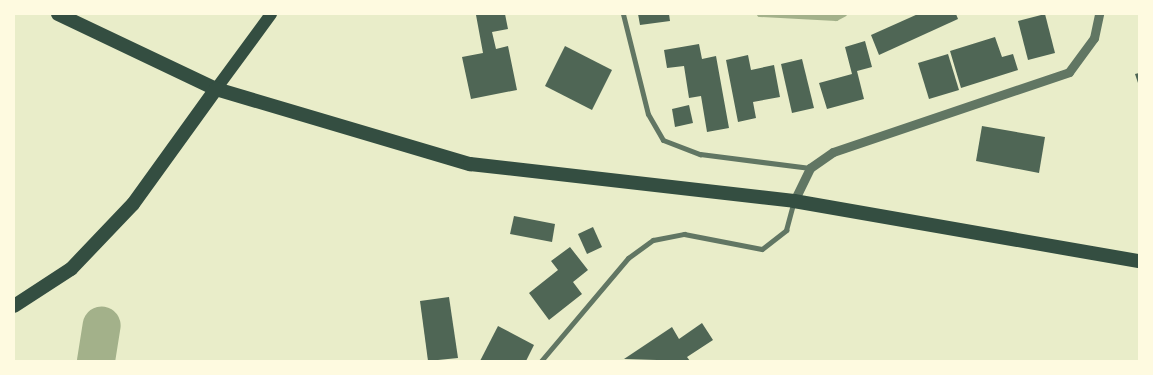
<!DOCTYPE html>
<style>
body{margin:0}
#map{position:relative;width:1153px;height:375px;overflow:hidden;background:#e9edc9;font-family:"Open Sans",sans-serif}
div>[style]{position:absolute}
.stream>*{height:6px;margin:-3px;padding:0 3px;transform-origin:3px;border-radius:3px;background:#a3b18a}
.river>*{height:38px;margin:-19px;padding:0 19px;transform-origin:19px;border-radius:19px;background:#a3b18a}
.building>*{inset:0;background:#4f6655}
.minor>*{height:5px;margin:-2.5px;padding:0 2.5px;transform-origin:2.5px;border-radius:2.5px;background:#617663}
.tertiary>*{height:9px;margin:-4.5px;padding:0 4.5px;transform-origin:4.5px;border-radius:4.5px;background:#617663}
.primary>*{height:12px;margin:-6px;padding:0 6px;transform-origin:6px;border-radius:6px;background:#344e41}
.trunk>*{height:14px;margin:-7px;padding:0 7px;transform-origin:7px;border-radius:7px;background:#344e41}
span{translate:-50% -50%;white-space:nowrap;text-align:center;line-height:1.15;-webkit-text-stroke:5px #fefae0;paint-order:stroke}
.frame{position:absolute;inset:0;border:15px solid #fefae0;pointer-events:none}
</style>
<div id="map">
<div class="stream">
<div style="left:760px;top:14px;width:76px;rotate:3deg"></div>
<div style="left:836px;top:18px;width:9px;rotate:-27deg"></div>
</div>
<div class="river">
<div style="left:96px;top:361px;width:36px;rotate:-81deg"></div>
</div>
<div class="building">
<div style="clip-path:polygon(505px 14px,508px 29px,492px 32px,496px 49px,508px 46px,517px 90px,471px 99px,462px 57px,483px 53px,476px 15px)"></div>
<div style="clip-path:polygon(638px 14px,669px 14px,670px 21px,640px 25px)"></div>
<div style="clip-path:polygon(918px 14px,956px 14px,958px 19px,879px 55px,871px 35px)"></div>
<div style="clip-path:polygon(1045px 14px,1055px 53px,1028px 60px,1018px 21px)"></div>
<div style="clip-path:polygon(995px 37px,1002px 57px,1013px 54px,1018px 70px,961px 88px,950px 51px)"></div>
<div style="clip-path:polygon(865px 41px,872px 67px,857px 71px,864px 99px,827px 109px,819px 83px,852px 74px,845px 47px)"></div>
<div style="clip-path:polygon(699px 44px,702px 59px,716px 56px,729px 128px,707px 132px,701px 96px,689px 98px,684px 66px,667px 68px,664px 50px)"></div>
<div style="clip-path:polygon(565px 46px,612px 70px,592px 110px,545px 86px)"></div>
<div style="clip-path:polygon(948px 54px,959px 90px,929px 99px,918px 63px)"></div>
<div style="clip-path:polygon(748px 55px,751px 70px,774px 65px,780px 97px,753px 102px,756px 118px,738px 122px,726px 60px)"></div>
<div style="clip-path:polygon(802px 59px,814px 108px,792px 113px,781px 64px)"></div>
<div style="clip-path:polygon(1139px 73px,1139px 86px,1135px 74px)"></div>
<div style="clip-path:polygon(689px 105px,693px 123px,675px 127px,672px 109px)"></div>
<div style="clip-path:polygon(982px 126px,1045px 137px,1039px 173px,976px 161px)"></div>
<div style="clip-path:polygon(514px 216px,555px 224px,552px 242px,510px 234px)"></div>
<div style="clip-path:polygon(593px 227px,602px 247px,587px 254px,578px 234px)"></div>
<div style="clip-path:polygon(570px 247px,588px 270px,573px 282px,582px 294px,549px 320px,529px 293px,558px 270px,551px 261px)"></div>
<div style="clip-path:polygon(449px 297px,458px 358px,428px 361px,420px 301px)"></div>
<div style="clip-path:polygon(702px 323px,713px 340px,687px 357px,690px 361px,624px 359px,672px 327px,679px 339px)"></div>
<div style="clip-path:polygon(498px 326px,534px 345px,526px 361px,480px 361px)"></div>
</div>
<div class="minor">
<div style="left:623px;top:14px;width:103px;rotate:76deg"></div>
<div style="left:648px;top:114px;width:30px;rotate:60deg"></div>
<div style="left:663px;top:140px;width:40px;rotate:21deg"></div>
<div style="left:700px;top:154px;width:111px;rotate:7.3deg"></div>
<div style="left:541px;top:361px;width:135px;rotate:-49.8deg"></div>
<div style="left:628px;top:258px;width:31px;rotate:-36deg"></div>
<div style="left:653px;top:240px;width:32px;rotate:-11deg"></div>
<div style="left:684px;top:234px;width:79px;rotate:10.9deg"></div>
<div style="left:762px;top:249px;width:31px;rotate:-38deg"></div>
<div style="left:786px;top:230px;width:30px;rotate:-75deg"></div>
</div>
<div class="tertiary">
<div style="left:794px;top:201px;width:37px;rotate:-64deg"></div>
<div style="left:810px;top:168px;width:28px;rotate:-35deg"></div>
<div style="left:833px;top:152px;width:249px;rotate:-18.7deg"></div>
<div style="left:1069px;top:72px;width:42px;rotate:-53.7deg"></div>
<div style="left:1094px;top:38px;width:25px;rotate:-78deg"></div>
</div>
<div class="primary">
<div style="left:216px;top:89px;width:93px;rotate:-53.7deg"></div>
</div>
<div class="trunk">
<div style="left:58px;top:14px;width:175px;rotate:25.4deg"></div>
<div style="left:216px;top:89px;width:265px;rotate:16.5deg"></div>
<div style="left:470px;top:164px;width:326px;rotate:6.5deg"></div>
<div style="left:794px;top:201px;width:350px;rotate:9.9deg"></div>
<div style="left:14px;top:306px;width:68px;rotate:-33deg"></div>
<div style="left:71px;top:269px;width:90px;rotate:-46.4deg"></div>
<div style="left:133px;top:204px;width:142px;rotate:-54.2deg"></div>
</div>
<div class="frame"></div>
</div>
